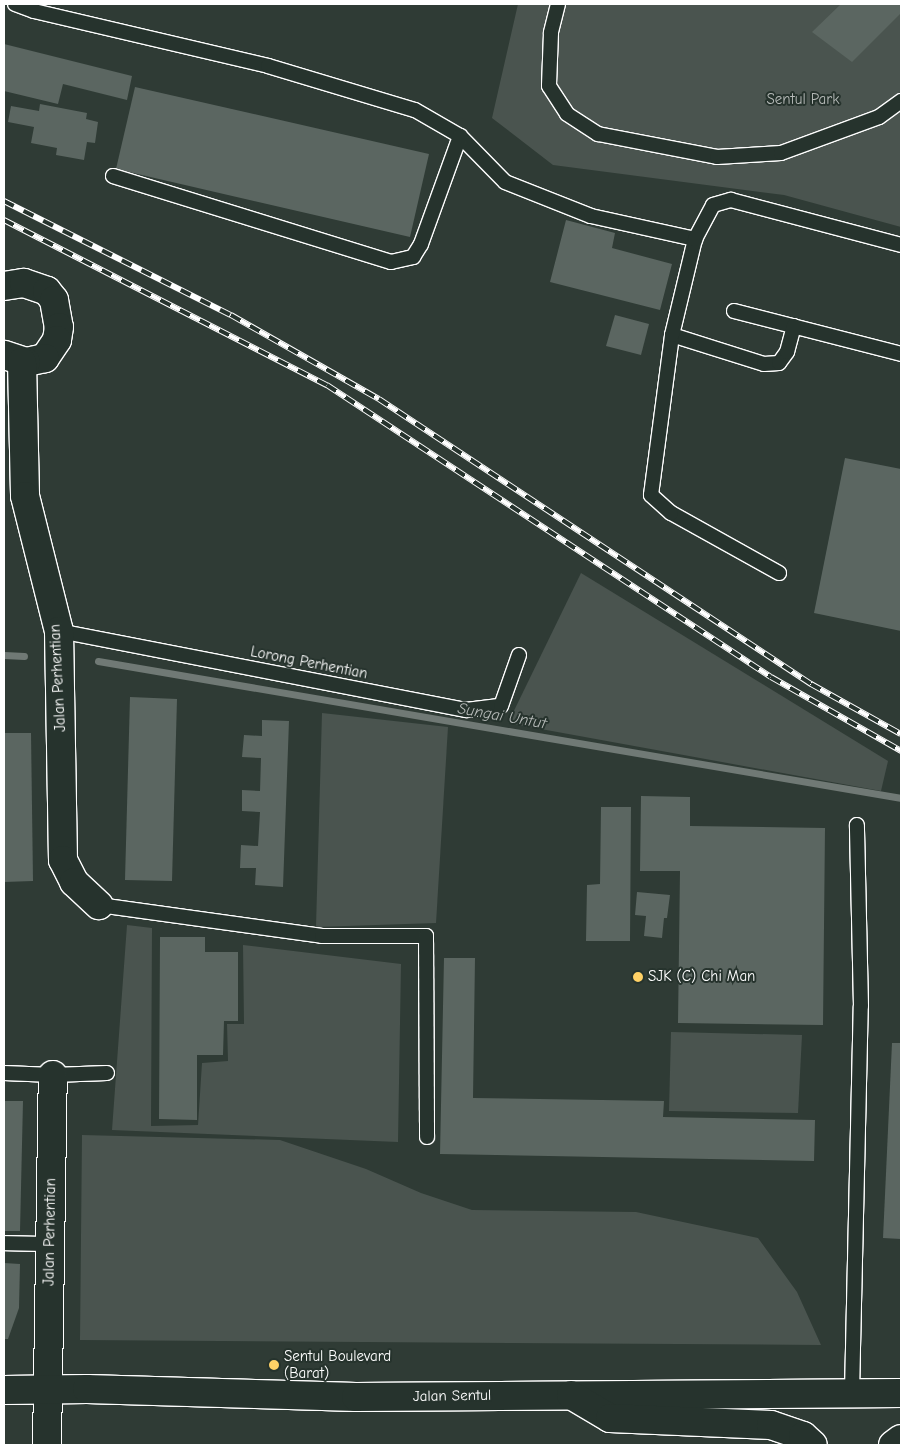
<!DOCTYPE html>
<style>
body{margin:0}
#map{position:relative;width:905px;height:1449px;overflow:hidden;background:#2f3b35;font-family:"Comic Neue",sans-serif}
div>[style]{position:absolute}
.green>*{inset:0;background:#4a544f}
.stream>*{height:7px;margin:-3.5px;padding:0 3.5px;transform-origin:3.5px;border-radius:3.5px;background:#707975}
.building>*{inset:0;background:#5b6661}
.roads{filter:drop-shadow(1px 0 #fff) drop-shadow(-1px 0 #fff) drop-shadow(0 1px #fff) drop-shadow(0 -1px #fff)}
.lane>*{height:14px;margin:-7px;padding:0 7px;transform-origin:7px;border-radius:7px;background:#26332d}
.street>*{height:28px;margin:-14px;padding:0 14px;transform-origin:14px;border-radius:14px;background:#26332d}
.primary>*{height:28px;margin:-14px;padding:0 14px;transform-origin:14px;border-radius:14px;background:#26332d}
.rail>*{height:5.5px;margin-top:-2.75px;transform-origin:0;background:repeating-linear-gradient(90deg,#26332d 0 11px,#fff 0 22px);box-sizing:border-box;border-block:1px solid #fff}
.dots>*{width:14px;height:14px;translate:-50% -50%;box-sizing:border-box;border:2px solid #26332d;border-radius:50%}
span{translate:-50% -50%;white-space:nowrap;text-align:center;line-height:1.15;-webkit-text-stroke:4px #26332d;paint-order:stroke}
.park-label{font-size:15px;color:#b7bbb9}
.street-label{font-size:15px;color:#fff}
.poi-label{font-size:15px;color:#fff}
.left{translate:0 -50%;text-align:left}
.water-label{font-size:16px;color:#b8bcba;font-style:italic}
.frame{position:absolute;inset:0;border:5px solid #fff;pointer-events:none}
</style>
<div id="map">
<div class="green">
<div style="clip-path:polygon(518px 4px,901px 4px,901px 227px,784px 195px,553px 165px,492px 118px)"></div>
<div style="clip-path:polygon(581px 573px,888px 761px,881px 791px,508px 723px)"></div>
<div style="clip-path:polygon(322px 713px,448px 727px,436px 923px,316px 927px)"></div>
<div style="clip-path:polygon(127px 925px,152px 928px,151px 1126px,198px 1125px,202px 1063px,228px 1061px,227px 1024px,244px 1024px,243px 945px,401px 964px,398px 1142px,112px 1130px)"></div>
<div style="clip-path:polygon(671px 1032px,802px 1035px,798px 1113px,669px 1111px)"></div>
<div style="clip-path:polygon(82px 1135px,280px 1140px,366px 1169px,421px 1193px,472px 1210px,636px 1212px,758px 1238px,797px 1292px,821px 1345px,80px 1340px)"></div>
</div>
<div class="stream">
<div style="left:4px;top:655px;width:20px;rotate:3deg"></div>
<div style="left:98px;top:661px;width:815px;rotate:9.68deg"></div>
</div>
<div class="building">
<div style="clip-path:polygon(841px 4px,901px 4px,901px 13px,852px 62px,812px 32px)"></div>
<div style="clip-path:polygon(4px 44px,132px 76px,127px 100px,63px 84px,58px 104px,4px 91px)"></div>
<div style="clip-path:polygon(135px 87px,429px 154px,410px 237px,116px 169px)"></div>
<div style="clip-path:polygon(40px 104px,87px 113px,86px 119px,98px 122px,95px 143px,87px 142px,84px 160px,56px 155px,57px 148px,31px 143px,34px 127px,8px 122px,11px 106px,39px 111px)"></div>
<div style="clip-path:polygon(566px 220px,615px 233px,612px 248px,672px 264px,660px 310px,550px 282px)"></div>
<div style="clip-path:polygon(615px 315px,649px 324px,641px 355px,606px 346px)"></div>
<div style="clip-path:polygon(845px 458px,901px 469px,901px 631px,814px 613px)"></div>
<div style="clip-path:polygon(130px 697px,177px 699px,172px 881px,125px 880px)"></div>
<div style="clip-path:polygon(262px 720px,289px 721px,283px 887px,255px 885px,256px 868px,240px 868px,241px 845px,258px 846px,260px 812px,242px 811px,242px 790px,260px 791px,261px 758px,242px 757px,244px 735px,262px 736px)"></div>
<div style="clip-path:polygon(4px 733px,31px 733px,33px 881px,4px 882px)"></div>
<div style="clip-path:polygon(641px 796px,690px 797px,690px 826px,825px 828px,823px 1025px,678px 1023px,680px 871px,640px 871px)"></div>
<div style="clip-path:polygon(601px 807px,631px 807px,630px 941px,586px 941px,587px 885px,600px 884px)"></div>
<div style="clip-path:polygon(637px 892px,670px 895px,667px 918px,664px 918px,662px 938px,644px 936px,646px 916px,635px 915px)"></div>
<div style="clip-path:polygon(160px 937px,205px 937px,205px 952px,238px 952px,238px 1021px,224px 1021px,223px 1055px,197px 1055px,197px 1120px,159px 1119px)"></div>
<div style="clip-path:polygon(444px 958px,475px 958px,473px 1098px,664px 1101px,663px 1117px,815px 1120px,814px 1161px,440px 1154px)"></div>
<div style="clip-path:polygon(892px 1043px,901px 1043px,901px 1239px,883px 1238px)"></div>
<div style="clip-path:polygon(4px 1101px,23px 1101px,20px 1231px,4px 1231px)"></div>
<div style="clip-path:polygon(4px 1263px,20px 1264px,19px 1308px,8px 1339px,4px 1339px)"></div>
</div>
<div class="roads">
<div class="lane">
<div style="left:15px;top:4px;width:20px;rotate:20deg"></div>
<div style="left:34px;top:11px;width:240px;rotate:13.2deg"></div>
<div style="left:268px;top:66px;width:153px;rotate:16.7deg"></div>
<div style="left:415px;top:110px;width:52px;rotate:30deg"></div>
<div style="left:460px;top:136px;width:64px;rotate:45.6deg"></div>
<div style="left:505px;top:182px;width:92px;rotate:21.6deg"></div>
<div style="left:591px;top:216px;width:107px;rotate:12.5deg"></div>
<div style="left:558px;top:4px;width:30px;rotate:104deg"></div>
<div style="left:551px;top:33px;width:53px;rotate:92.2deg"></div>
<div style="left:549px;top:86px;width:33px;rotate:57deg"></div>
<div style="left:567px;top:114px;width:37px;rotate:33deg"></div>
<div style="left:598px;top:134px;width:121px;rotate:10.9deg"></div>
<div style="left:717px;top:157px;width:64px;rotate:-3.6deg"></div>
<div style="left:781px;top:153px;width:104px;rotate:-20.2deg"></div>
<div style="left:879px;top:117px;width:27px;rotate:-36deg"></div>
<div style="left:113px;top:176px;width:291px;rotate:17.2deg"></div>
<div style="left:391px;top:262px;width:23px;rotate:-13deg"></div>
<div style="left:413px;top:257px;width:15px;rotate:-58deg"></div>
<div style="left:421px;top:244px;width:115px;rotate:-70.1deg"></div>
<div style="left:734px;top:311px;width:172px;rotate:14.4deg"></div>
<div style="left:672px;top:335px;width:96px;rotate:17.5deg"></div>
<div style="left:764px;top:364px;width:15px;rotate:-4deg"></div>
<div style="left:779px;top:363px;width:14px;rotate:-54deg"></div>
<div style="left:787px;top:352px;width:27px;rotate:-75deg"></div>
<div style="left:779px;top:573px;width:124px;rotate:-150.9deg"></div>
<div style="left:671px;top:513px;width:27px;rotate:-138deg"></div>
<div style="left:651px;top:495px;width:161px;rotate:-82.5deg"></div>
<div style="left:672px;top:335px;width:99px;rotate:-76.5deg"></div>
<div style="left:695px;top:239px;width:38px;rotate:-62deg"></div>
<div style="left:713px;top:205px;width:19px;rotate:-16deg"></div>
<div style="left:731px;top:200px;width:176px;rotate:14.8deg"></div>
<div style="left:59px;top:631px;width:415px;rotate:11deg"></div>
<div style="left:466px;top:710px;width:35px;rotate:-7deg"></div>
<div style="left:501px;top:706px;width:54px;rotate:-70.6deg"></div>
<div style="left:99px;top:905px;width:225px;rotate:7.9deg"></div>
<div style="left:322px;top:936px;width:104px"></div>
<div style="left:426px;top:936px;width:201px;rotate:89.7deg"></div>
<div style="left:4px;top:1073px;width:49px;rotate:2.3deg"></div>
<div style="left:53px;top:1075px;width:54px;rotate:-2.1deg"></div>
<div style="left:4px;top:1243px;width:45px;rotate:1.3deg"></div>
<div style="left:852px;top:1392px;width:386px;rotate:-88.7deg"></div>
<div style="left:861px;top:1006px;width:181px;rotate:-91.3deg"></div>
</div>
<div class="street">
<div style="left:4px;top:286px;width:20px;rotate:-9deg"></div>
<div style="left:24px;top:283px;width:24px;rotate:19deg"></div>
<div style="left:47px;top:291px;width:11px;rotate:52deg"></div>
<div style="left:54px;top:300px;width:27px;rotate:80deg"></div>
<div style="left:59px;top:327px;width:13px;rotate:99deg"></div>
<div style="left:57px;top:340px;width:22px;rotate:124deg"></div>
<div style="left:45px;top:358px;width:19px;rotate:168deg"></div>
<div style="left:26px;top:362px;width:23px;rotate:-162deg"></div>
<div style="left:22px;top:362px;width:134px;rotate:88.7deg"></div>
<div style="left:25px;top:496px;width:139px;rotate:75.9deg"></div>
<div style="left:59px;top:631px;width:229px;rotate:89deg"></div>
<div style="left:63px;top:860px;width:25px;rotate:63deg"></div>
<div style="left:74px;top:882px;width:34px;rotate:43deg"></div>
<div style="left:47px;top:1445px;width:370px;rotate:-89.1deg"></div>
</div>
<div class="primary">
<div style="left:4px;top:1390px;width:83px;rotate:-0.7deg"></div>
<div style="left:87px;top:1389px;width:269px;rotate:1.7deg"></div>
<div style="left:356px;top:1397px;width:545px;rotate:-0.42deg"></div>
<div style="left:571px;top:1395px;width:45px;rotate:30.5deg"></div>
<div style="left:610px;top:1418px;width:161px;rotate:2.5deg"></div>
<div style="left:771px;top:1425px;width:34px;rotate:19deg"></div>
<div style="left:803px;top:1436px;width:13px;rotate:42deg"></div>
<div style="left:893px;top:1445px;width:10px;rotate:-37deg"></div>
</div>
</div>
<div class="rail">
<div style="left:4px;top:201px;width:254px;rotate:26.7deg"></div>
<div style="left:231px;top:315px;width:170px;rotate:29.6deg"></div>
<div style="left:379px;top:399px;width:518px;rotate:33.41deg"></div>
<div style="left:811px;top:684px;width:103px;rotate:29.1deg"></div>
<div style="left:4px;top:220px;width:363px;rotate:27.1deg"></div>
<div style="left:327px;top:385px;width:531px;rotate:33.33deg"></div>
<div style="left:771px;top:677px;width:150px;rotate:29.6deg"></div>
</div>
<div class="dots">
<div style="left:638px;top:977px;background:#ffd166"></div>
<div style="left:274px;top:1365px;background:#ffd166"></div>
</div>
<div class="park-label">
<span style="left:803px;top:100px">Sentul Park</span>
</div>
<div class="street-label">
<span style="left:309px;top:663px;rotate:11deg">Lorong Perhentian</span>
<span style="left:58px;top:678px;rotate:-93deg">Jalan Perhentian</span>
<span style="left:50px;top:1232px;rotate:-89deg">Jalan Perhentian</span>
<span style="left:452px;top:1396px;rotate:-1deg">Jalan Sentul</span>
</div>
<div class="poi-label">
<span class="left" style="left:648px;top:977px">SJK (C) Chi Man</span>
<span class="left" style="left:284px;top:1365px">Sentul Boulevard<br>(Barat)</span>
</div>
<div class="water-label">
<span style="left:502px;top:716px;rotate:10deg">Sungai Untut</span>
</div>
<div class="frame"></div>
</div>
